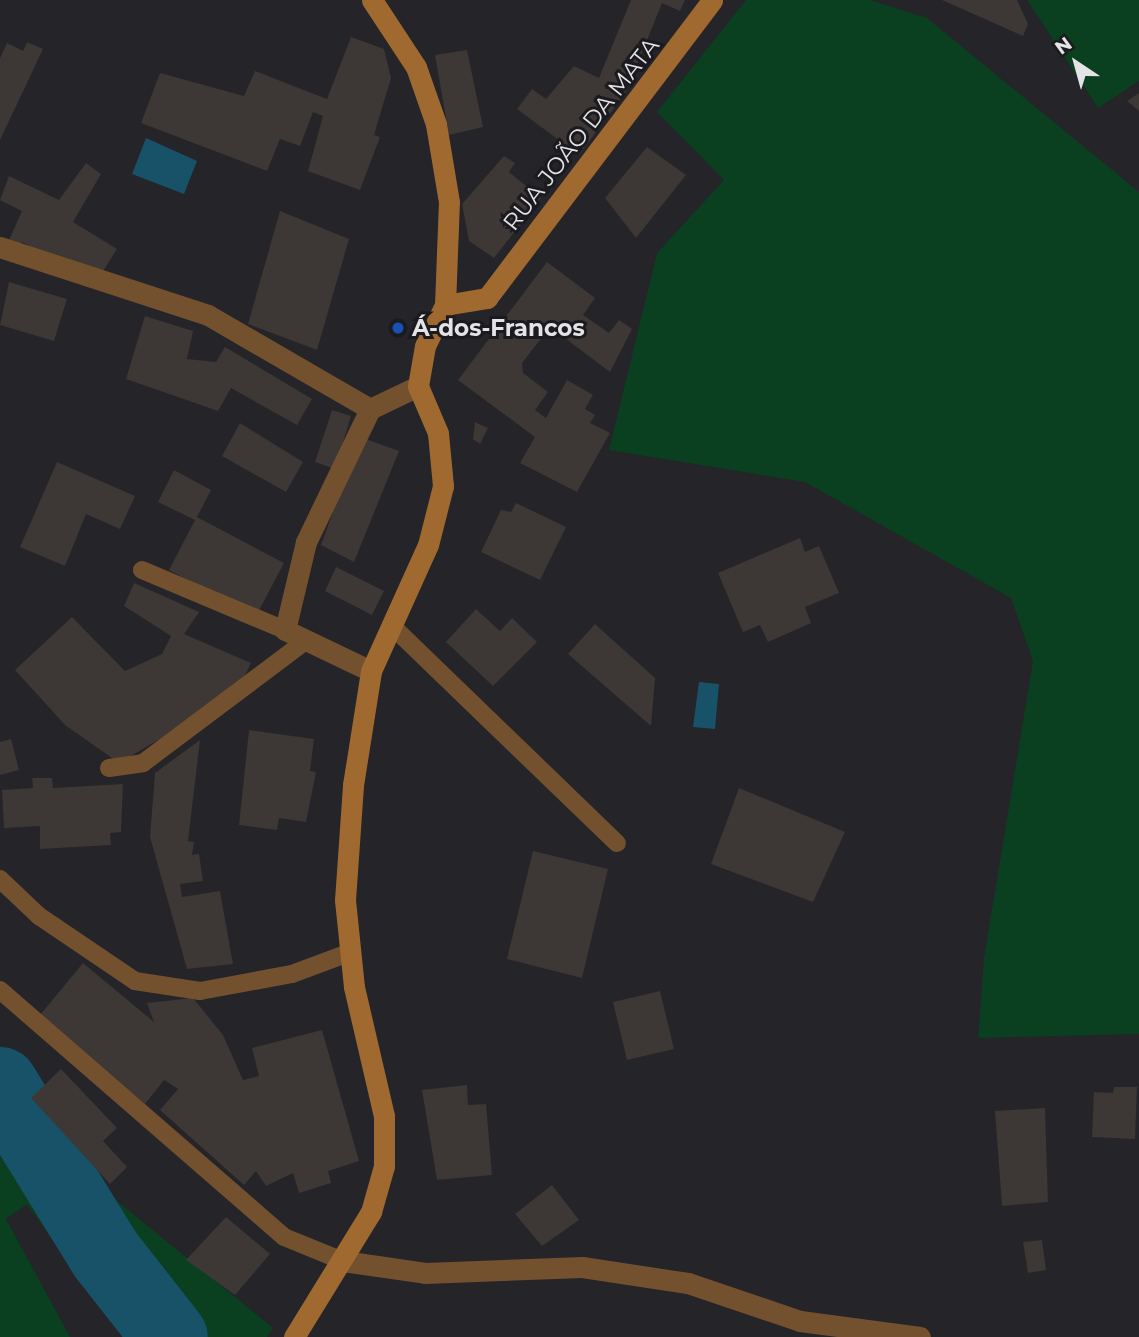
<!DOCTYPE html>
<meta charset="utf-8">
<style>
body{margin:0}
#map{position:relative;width:1139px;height:1337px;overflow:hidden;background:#242429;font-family:Montserrat,sans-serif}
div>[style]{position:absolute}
.green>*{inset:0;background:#0a3f20}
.water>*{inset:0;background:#175269}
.river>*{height:75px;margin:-37.5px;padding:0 37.5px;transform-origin:37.5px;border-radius:37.5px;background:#175269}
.building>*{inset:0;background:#3d3735}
.lane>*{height:18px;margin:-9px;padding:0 9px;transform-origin:9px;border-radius:9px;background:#73512f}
.street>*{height:21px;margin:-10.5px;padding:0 10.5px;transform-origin:10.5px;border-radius:10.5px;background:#73512f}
.secondary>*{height:21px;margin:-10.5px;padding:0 10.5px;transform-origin:10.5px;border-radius:10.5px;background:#9f6930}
.dots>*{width:19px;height:19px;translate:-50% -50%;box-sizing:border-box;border:4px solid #1b1b1f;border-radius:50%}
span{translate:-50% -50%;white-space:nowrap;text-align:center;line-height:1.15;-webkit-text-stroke:6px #1b1b1f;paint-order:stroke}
.street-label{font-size:23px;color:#e4e4e7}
.poi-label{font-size:23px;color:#e4e4e7;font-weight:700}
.left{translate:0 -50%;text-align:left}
.north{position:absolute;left:1041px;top:28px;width:70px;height:70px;-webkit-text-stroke:5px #1b1b1f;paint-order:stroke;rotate:324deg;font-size:19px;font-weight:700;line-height:28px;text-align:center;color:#e4e4e7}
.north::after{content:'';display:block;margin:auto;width:24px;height:32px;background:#e4e4e7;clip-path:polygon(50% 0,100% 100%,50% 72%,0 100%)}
</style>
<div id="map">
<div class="green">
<div style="clip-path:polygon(746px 0,870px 0,927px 18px,1139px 192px,1139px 1034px,978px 1038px,984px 958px,1033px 661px,1011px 598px,805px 482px,609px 450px,657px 253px,724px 180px,657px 112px)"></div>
<div style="clip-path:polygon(1027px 0,1139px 0,1139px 81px,1098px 108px)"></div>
<div style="clip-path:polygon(0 1043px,16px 1083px,101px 1188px,273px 1328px,267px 1337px,158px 1337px,59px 1249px,27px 1204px,6px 1219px,70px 1337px,0 1337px)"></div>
</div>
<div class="water">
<div style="clip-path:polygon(146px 138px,197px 161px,184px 194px,132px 174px)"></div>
<div style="clip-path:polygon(699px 682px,719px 684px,715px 729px,693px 727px)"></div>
</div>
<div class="river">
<div style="left:0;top:1084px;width:200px;rotate:58.3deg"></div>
<div style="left:105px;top:1254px;width:105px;rotate:51.9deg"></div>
</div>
<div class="building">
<div style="clip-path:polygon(631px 0,685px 0,680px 11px,662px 3px,626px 92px,579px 155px,517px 109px,532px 89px,546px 99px,574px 66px,599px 78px)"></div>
<div style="clip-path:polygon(942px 0,1017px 0,1028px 24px,1023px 36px)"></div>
<div style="clip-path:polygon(351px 37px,384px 49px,391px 78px,374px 135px,380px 137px,360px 190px,308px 171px,323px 116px,313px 112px,300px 146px,280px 139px,267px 171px,141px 123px,160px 73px,244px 96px,255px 71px,327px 99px)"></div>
<div style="clip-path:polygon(27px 42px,43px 49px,0 140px,0 58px,7px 43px,23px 51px)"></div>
<div style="clip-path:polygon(467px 50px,483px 127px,449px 135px,435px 55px)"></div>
<div style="clip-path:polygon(1139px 93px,1139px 111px,1127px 101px)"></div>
<div style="clip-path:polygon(647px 147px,686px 175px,636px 238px,605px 198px)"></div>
<div style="clip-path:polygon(504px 156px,515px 163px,509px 172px,541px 198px,494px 258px,469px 241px,462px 204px)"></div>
<div style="clip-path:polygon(86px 163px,101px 174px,73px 222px,117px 249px,96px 282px,22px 242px,16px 255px,5px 249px,22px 211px,0 200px,9px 176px,59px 200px)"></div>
<div style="clip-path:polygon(280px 211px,349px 239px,317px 350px,248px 324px)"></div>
<div style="clip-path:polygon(547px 262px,595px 298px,583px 315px,609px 333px,619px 320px,632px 329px,610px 372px,550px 327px,522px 363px,523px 373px,548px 392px,535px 410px,546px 418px,567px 380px,593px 395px,585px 409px,595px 415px,590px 423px,610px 433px,577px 492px,520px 463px,535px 437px,458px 380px)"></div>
<div style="clip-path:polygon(9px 282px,67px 299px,54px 341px,0 325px)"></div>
<div style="clip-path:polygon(145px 316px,193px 331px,187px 359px,216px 362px,225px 347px,312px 399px,297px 425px,231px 388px,218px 411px,126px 379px)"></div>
<div style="clip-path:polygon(332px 410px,351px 416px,335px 469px,315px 462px)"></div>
<div style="clip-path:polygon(475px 422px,488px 428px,480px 444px,473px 439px)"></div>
<div style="clip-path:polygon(240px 423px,303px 462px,286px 492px,222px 456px)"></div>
<div style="clip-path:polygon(360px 437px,399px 451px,354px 562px,321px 545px)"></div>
<div style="clip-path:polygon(57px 462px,135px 496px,120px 529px,86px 514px,65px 566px,20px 547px)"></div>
<div style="clip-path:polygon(174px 470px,211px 490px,197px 517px,284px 563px,256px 616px,169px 570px,195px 520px,158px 502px)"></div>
<div style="clip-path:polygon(516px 503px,566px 527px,540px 580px,481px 552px,501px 510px,511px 512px)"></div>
<div style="clip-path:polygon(800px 538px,805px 552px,819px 546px,839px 593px,805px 607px,811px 623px,768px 642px,760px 625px,743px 632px,718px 573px)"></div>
<div style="clip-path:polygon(336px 567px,384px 591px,372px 615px,325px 591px)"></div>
<div style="clip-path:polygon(134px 583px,199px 612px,184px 634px,251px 663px,236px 694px,119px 763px,65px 725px,15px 670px,72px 617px,125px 671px,162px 654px,171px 636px,124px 606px)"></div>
<div style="clip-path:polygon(476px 609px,500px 631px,512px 618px,537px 642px,493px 686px,446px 642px)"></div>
<div style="clip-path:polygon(595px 624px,655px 678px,651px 726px,568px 654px)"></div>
<div style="clip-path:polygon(249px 730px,314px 739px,310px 771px,316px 772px,306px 822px,279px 818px,277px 830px,239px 825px)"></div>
<div style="clip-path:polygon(11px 739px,19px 770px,0 775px,0 742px)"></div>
<div style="clip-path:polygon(200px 740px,188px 841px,194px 842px,192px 855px,199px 854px,203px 881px,180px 884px,182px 897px,220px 891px,233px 964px,187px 969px,150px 837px,155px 773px)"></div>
<div style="clip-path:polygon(32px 778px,52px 778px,53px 788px,123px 784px,121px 832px,110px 833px,111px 845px,40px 849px,40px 826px,4px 828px,2px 790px,33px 788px)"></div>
<div style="clip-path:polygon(739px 788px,845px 832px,813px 902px,711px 864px)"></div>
<div style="clip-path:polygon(533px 851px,608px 869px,582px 978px,507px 959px)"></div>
<div style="clip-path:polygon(83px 963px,154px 1022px,147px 1003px,193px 998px,223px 1035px,243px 1080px,259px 1076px,252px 1048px,322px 1030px,359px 1161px,328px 1171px,331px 1183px,299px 1193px,293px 1173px,266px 1186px,256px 1171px,244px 1185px,160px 1110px,178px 1089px,164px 1080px,145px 1104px,40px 1015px)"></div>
<div style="clip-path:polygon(660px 991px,674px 1049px,627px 1060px,613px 1002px)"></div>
<div style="clip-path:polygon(61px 1069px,117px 1128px,103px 1141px,127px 1167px,110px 1184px,31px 1098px)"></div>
<div style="clip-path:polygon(467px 1085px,468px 1105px,486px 1104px,492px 1175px,437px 1180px,422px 1090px)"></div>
<div style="clip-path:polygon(1114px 1087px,1137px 1087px,1135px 1139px,1092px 1137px,1094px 1092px,1113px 1093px)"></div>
<div style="clip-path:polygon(1045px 1108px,1048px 1202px,1002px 1206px,995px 1111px)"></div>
<div style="clip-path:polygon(552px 1185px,579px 1220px,542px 1246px,515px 1214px)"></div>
<div style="clip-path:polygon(226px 1217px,270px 1254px,235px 1295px,186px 1260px)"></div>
<div style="clip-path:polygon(1042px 1240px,1046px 1270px,1028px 1273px,1023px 1242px)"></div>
</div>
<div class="lane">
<div style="left:142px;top:570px;width:155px;rotate:22.8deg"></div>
<div style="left:391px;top:625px;width:314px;rotate:44deg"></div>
<div style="left:109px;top:768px;width:34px;rotate:-8deg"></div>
<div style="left:143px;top:763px;width:205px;rotate:-36.9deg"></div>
<div style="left:0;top:879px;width:54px;rotate:43.5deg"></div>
<div style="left:39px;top:916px;width:116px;rotate:34.1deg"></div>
<div style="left:135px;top:981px;width:66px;rotate:8.7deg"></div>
<div style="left:200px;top:991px;width:94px;rotate:-10.5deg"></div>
<div style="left:292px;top:974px;width:63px;rotate:-20.4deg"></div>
<div style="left:0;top:990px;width:376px;rotate:41deg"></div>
<div style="left:284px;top:1237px;width:64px;rotate:22.1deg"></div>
</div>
<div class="street">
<div style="left:0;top:247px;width:219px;rotate:18.1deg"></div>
<div style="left:208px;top:315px;width:187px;rotate:30.1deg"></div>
<div style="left:370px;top:409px;width:53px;rotate:-25.6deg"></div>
<div style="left:370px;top:409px;width:148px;rotate:115.7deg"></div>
<div style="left:306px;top:542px;width:90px;rotate:103.4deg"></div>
<div style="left:285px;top:630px;width:95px;rotate:25.5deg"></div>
<div style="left:343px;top:1261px;width:83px;rotate:8.3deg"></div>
<div style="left:425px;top:1273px;width:157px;rotate:-2.2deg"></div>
<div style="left:582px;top:1267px;width:107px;rotate:8.6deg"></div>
<div style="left:688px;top:1283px;width:118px;rotate:18.7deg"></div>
<div style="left:800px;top:1321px;width:121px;rotate:7.6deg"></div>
</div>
<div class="secondary">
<div style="left:445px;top:305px;width:43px;rotate:-9.5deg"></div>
<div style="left:487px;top:298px;width:373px;rotate:-52.9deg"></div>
<div style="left:294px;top:1337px;width:147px;rotate:-58.4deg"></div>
<div style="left:371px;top:1212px;width:48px;rotate:-74.2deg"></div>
<div style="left:384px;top:1166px;width:50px;rotate:-90deg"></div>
<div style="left:384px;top:1116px;width:132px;rotate:-103.1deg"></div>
<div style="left:354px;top:987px;width:87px;rotate:-95.9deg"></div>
<div style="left:345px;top:900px;width:115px;rotate:-86deg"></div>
<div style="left:353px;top:785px;width:115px;rotate:-81deg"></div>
<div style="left:371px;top:671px;width:138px;rotate:-65.7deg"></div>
<div style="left:428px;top:545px;width:61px;rotate:-75.7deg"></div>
<div style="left:443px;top:486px;width:53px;rotate:-95.4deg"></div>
<div style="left:438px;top:433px;width:51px;rotate:-113.1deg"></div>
<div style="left:418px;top:386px;width:41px;rotate:-80.1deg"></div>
<div style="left:425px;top:346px;width:46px;rotate:-64deg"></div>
<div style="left:445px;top:305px;width:103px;rotate:-87.8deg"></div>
<div style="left:449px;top:202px;width:79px;rotate:-99.5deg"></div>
<div style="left:436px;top:124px;width:60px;rotate:-109.3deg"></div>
<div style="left:416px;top:67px;width:80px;rotate:-123.3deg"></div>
</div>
<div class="dots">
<div style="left:398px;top:328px;background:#1a4fb4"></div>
</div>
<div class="street-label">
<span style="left:581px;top:134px;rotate:-52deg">RUA JOÃO DA MATA</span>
</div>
<div class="poi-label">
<span class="left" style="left:412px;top:328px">Á-dos-Francos</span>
</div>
<div class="north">N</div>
</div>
